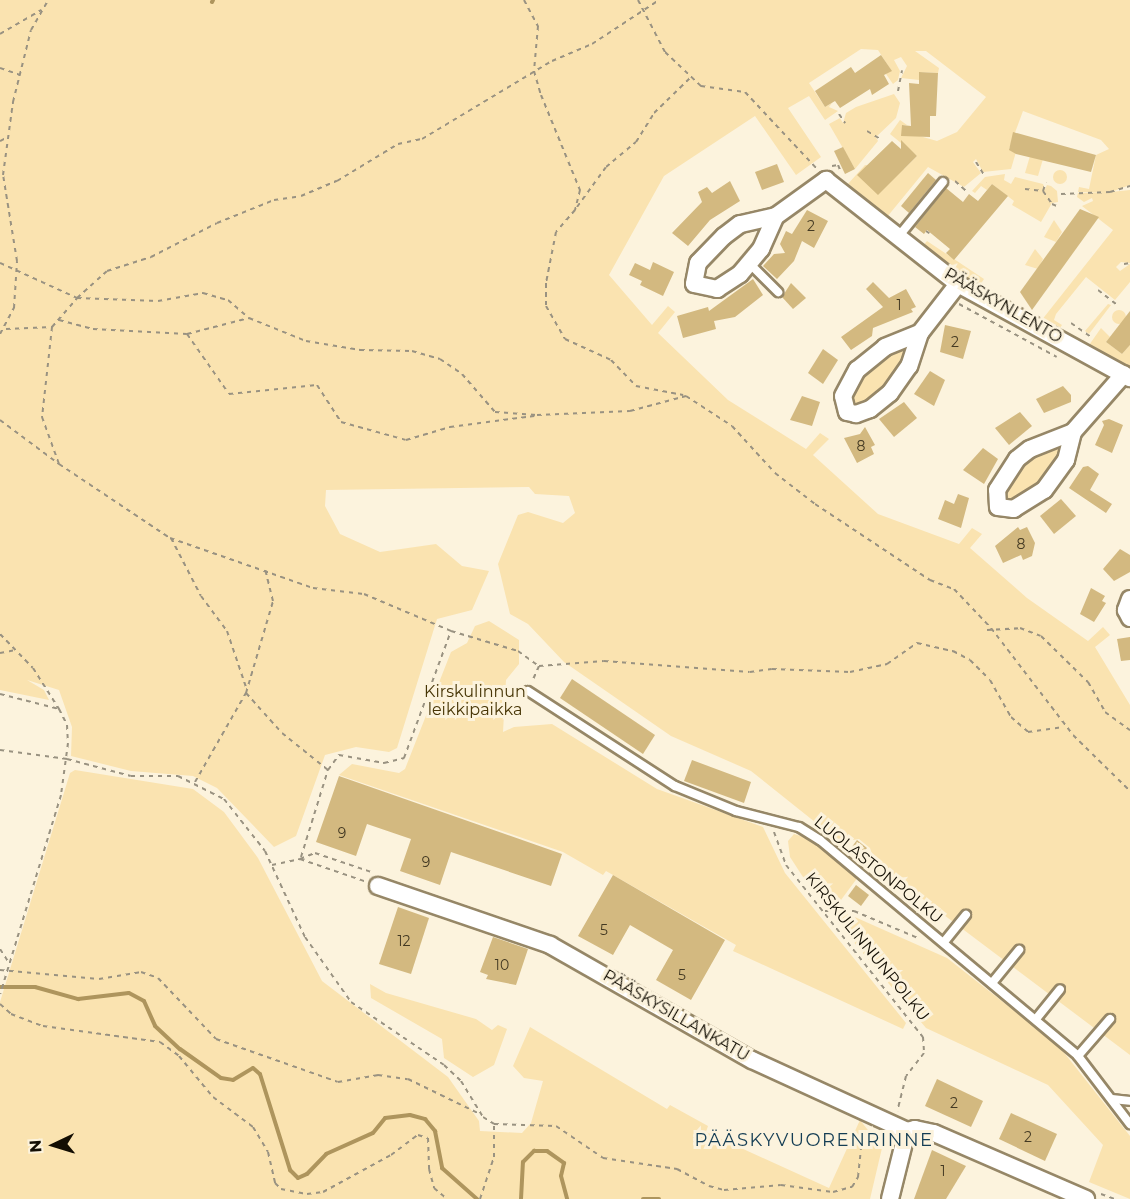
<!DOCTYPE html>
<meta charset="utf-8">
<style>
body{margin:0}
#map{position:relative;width:1130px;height:1199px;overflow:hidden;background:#fcf3dd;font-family:Montserrat,sans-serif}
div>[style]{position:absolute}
.green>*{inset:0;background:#fae3b0}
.round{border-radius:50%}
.stream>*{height:4px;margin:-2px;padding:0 2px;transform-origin:2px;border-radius:2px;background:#ae955d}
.building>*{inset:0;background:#d3b980}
.path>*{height:2px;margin-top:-1px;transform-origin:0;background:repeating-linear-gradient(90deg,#999281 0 4.5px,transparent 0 9px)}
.roads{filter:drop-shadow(2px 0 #968767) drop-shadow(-2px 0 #968767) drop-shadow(0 2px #968767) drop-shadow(0 -2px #968767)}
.service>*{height:8px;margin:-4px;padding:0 4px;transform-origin:4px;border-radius:4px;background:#fff}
.minor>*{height:16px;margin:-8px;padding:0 8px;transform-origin:8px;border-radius:8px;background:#fff}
span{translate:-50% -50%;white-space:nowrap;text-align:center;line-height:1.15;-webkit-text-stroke:6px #fcf3dd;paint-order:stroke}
.number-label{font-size:14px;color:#433922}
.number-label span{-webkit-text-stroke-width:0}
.street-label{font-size:16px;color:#130e03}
.park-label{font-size:16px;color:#473505}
.neighbourhood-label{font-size:18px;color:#143d54;letter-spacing:1.5px}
.north{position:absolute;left:24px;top:1115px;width:60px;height:60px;-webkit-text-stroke:4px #fcf3dd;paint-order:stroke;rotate:266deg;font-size:16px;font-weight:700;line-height:24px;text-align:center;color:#130e03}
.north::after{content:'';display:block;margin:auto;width:21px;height:27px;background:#130e03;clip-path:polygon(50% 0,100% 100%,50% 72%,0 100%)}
</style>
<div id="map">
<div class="green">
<div style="clip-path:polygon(0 0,1130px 0,1130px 185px,1111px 192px,1130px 190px,1130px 263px,1121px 262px,1116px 267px,1120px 271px,1130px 264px,1130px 282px,1115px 300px,1086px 277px,1056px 314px,1054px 320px,1062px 325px,1057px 332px,1041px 321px,1113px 230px,1082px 206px,1093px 201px,1092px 198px,1084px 202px,1077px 197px,1078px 193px,1105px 193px,1078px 192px,1079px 187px,1089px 189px,1096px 155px,1109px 149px,1101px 140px,1023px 111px,1009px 149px,1016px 152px,1011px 169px,983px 172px,976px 159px,973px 162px,981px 173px,964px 187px,928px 167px,887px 217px,847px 185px,865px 165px,904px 169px,917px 156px,890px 134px,900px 120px,907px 125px,902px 125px,902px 131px,937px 141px,957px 132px,986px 97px,926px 51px,915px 51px,939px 68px,938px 73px,919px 72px,919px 80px,901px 78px,907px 66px,901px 57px,894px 60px,900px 71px,898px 80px,893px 84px,886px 74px,891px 70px,878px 50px,861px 49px,809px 83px,825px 107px,832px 103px,829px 107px,838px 111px,825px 120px,809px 96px,788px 108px,821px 157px,796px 175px,755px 116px,664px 176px,609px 275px,652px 325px,668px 306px,675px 312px,658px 333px,728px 400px,806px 449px,820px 433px,829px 439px,813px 455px,878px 514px,959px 544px,972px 528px,982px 534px,970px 548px,1027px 598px,1088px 641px,1103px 627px,1110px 635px,1095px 647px,1130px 705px,1130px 1055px,875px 863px,870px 848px,859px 839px,840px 842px,751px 771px,671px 736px,564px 662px,528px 624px,510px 614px,498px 564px,518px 515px,528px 512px,563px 523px,575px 513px,569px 496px,535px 494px,529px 487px,326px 490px,325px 506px,340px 534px,380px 552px,436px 544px,462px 566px,489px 571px,472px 610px,437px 619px,397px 748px,389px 752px,356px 747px,325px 755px,296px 836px,274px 847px,217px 788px,193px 776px,131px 771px,71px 756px,72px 727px,59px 690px,27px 680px,44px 690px,49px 700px,0 690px)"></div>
<div style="clip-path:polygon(894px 94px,900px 103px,896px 118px,876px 137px,878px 141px,855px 169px,829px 124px,840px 118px,843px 123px,846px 113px,856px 107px)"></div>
<div style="clip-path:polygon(1030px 156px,1043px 159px,1038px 176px,1025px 173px)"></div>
<div class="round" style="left:1053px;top:170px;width:14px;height:14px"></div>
<div style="clip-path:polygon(1005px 174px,1004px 180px,1011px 184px,1015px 177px,1043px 184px,1045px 189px,1047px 185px,1051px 186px,1057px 191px,1058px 202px,1052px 203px,1041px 222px,1012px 205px,1014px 201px,992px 184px,987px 190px,981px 186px,975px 193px,972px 191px,985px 177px)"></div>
<div style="clip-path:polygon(1054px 220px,1062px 232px,1056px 242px,1044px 237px)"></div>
<div style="clip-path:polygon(927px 241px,984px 279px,978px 288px,922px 247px)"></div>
<div style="clip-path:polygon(1035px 249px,1043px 259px,1038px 269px,1025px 265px)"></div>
<div style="clip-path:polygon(1108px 304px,1111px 305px,1089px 334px,1085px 331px)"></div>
<div class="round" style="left:1112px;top:310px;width:14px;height:14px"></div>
<div style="clip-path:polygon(1101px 328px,1110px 337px,1106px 342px,1122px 354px,1130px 345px,1130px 371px,1087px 348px)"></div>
<div style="clip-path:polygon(908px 346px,900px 373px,870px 403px,852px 404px,849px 394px,873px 361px)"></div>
<div style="clip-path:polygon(1055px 441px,1064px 447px,1050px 475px,1013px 503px,1004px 499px,1006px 488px,1019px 466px)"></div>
<div style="clip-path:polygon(489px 621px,519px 640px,519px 664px,506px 680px,503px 732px,514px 727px,552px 724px,657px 789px,763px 827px,785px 873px,906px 1023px,903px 1029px,733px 951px,736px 945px,606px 871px,603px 875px,563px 852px,339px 775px,352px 764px,399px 773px,405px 769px,451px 652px,467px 643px,475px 626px)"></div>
<div style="clip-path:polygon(75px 770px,193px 789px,224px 812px,258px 858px,322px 981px,448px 1077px,479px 1121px,480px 1131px,522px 1133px,531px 1123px,543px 1081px,524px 1078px,513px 1066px,530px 1027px,667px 1109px,670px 1105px,708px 1126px,706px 1132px,829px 1188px,860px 1120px,882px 1148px,870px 1199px,0 1199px,0 1002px,70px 773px)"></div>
<div style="clip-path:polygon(794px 834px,811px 839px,858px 877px,841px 900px,816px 890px,803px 877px,790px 857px,788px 841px)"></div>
<div style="clip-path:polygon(848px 914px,947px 958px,1058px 1045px,1130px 1136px,1130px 1199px,1089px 1182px,1103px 1145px,1048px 1085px,926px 1028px,852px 940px,842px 925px,842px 918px)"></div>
<div style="clip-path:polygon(370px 984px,386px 993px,476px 1019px,492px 1030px,498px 1025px,507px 1029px,494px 1065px,473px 1077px,444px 1058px,442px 1039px,371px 998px)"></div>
</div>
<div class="stream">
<div style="left:212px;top:2px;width:2px;rotate:-63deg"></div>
<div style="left:0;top:987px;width:35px"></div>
<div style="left:35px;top:987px;width:45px;rotate:15.6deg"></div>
<div style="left:78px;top:999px;width:51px;rotate:-6.7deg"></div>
<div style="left:129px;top:993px;width:17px;rotate:28deg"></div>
<div style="left:144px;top:1001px;width:27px;rotate:66deg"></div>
<div style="left:155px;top:1026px;width:34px;rotate:43deg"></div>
<div style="left:180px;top:1049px;width:50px;rotate:35.3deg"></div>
<div style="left:221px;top:1078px;width:12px;rotate:9deg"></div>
<div style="left:233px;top:1080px;width:23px;rotate:-31deg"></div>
<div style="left:253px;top:1068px;width:9px;rotate:41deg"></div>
<div style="left:260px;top:1074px;width:101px;rotate:72.6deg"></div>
<div style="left:290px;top:1170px;width:11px;rotate:45deg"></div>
<div style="left:298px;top:1178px;width:10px;rotate:-24deg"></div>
<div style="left:307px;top:1174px;width:28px;rotate:-46deg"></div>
<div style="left:326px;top:1154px;width:51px;rotate:-24.1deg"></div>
<div style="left:373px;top:1133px;width:19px;rotate:-51deg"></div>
<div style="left:385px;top:1118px;width:25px;rotate:-7deg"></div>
<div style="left:410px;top:1115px;width:16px;rotate:15deg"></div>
<div style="left:425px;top:1119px;width:16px;rotate:50deg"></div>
<div style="left:435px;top:1131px;width:38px;rotate:79deg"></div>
<div style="left:442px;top:1168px;width:47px;rotate:41.5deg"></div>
<div style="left:521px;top:1199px;width:37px;rotate:-87deg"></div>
<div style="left:523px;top:1162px;width:16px;rotate:-45deg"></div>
<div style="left:534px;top:1151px;width:13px"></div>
<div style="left:547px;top:1151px;width:21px;rotate:35deg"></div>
<div style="left:564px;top:1163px;width:13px;rotate:103deg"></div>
<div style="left:561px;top:1176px;width:24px;rotate:75deg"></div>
<div style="left:643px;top:1199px;width:16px"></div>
</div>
<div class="building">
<div style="clip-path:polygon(881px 55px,892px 71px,884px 75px,889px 84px,872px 95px,870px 89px,840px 108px,835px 101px,825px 107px,815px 91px,851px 67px,855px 73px)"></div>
<div style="clip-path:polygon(919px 72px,938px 73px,936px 116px,930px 116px,930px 137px,901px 136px,902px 125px,911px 126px,909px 83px,919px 84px)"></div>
<div style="clip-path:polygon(1013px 132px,1096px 155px,1091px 172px,1016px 154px,1009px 150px)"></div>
<div style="clip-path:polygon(901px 140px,917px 156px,878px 195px,857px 175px,892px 141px,901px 149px)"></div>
<div style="clip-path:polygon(843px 147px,855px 169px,845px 174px,834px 151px)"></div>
<div style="clip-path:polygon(777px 164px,784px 182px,762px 190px,755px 172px)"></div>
<div style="clip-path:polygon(928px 173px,936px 180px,909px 213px,901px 206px)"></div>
<div style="clip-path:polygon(730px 181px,740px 201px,710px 220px,688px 246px,672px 233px,702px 202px,698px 192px,707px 187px,712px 193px)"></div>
<div style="clip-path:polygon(992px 184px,1008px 196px,954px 260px,946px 253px,950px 249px,927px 230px,924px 234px,915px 227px,946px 188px,963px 202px,969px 194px,978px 201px)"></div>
<div style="clip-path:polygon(1080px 209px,1099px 217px,1032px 310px,1020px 292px)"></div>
<div style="clip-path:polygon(807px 210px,828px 221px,814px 248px,802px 241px,794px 261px,777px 279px,763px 266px,774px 254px,785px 253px,780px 244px,786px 231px,792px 234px)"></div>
<div style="clip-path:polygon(653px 262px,674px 272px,663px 296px,640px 285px,642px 281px,629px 275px,635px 263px,650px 270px)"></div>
<div style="clip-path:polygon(753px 279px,763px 295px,735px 317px,714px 321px,716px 329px,683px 338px,677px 316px,708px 307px,709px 311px)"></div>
<div style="clip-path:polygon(873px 282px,889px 298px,906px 289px,916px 307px,911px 309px,913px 312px,873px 328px,872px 336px,851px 350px,841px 337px,883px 307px,866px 289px)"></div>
<div style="clip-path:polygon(791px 283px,806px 298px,793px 309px,782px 297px)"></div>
<div style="clip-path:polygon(1130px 311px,1130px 345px,1122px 354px,1106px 342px)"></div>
<div style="clip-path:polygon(945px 325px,971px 331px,963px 359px,940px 352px)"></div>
<div style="clip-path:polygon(823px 349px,838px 360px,823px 384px,808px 373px)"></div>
<div style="clip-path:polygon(930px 371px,945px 380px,934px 406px,914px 394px)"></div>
<div style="clip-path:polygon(1063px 386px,1071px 395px,1071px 402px,1044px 413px,1036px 399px)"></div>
<div style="clip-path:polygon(802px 396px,820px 402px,812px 426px,790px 420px)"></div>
<div style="clip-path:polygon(904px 402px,917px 418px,894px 437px,879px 419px)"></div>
<div style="clip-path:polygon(1020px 412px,1032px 426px,1009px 445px,995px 428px)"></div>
<div style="clip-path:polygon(1109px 419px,1123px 425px,1112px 453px,1095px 445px,1104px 425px,1102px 421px)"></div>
<div style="clip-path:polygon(865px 427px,875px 445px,871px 447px,874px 454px,857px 463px,844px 438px,860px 434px)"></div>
<div style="clip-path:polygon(983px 448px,998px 459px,984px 484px,963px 470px)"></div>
<div style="clip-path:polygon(1088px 466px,1099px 474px,1090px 490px,1112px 504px,1106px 513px,1069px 488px,1083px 467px)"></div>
<div style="clip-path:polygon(958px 494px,969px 498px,961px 528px,938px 519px,945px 500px,954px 504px)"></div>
<div style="clip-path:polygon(1061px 499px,1076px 516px,1054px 534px,1040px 516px)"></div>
<div style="clip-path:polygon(1018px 527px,1020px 530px,1027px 527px,1035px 543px,1032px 556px,1023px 560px,1021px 555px,1003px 563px,995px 546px)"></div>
<div style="clip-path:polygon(1120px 549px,1130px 555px,1130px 572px,1114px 581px,1103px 569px)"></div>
<div style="clip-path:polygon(1091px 588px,1105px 596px,1102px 601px,1106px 603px,1094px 622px,1080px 614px)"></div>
<div style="clip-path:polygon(1130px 637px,1130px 660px,1121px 661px,1117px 639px)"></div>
<div style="clip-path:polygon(572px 679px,655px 735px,643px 754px,560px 698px)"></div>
<div style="clip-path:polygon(692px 760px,751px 782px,744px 803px,684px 781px)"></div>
<div style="clip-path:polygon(339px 776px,562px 854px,551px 886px,451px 852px,440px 885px,400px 871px,411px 839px,367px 824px,356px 856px,316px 842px)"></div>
<div style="clip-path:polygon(857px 840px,867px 848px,860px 856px,851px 848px)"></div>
<div style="clip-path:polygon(613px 875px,725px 940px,691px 1000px,656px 980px,673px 950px,630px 925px,613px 955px,578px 936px)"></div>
<div style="clip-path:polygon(856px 885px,869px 895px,861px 906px,848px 896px)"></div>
<div style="clip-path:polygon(398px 907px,429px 918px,411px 974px,379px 964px)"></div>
<div style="clip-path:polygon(493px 937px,528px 949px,516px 985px,486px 979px,488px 975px,480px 972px)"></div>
<div style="clip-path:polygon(937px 1079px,983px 1101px,971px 1127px,925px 1106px)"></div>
<div style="clip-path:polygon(1011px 1113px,1057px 1134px,1045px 1161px,999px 1139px)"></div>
<div style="clip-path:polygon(932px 1150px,966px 1166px,946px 1199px,914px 1199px)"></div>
</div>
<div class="path">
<div style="left:524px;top:0;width:30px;rotate:62deg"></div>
<div style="left:538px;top:26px;width:45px;rotate:95.1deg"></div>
<div style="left:534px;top:71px;width:25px;rotate:74deg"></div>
<div style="left:541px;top:95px;width:103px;rotate:67.7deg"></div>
<div style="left:580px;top:190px;width:21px;rotate:104deg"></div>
<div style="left:575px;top:210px;width:29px;rotate:131deg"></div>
<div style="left:556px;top:232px;width:52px;rotate:101.1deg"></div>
<div style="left:546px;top:283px;width:23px;rotate:90deg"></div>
<div style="left:546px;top:306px;width:38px;rotate:60deg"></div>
<div style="left:565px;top:339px;width:51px;rotate:24.5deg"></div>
<div style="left:611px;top:360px;width:36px;rotate:46deg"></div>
<div style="left:636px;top:386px;width:48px;rotate:10.8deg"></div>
<div style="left:638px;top:0;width:59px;rotate:62.6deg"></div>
<div style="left:665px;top:52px;width:50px;rotate:43.4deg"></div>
<div style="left:701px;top:86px;width:44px;rotate:7.8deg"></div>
<div style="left:745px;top:92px;width:105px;rotate:46.9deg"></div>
<div style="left:0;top:34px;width:48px;rotate:-30.3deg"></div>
<div style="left:0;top:68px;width:21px;rotate:19deg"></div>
<div style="left:898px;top:91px;width:21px;rotate:-79deg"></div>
<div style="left:839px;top:114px;width:11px;rotate:56deg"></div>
<div style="left:867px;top:131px;width:17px;rotate:31deg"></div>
<div style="left:0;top:141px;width:9px;rotate:-27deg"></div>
<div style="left:976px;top:162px;width:15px;rotate:58deg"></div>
<div style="left:832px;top:166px;width:6px;rotate:-9deg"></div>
<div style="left:838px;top:165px;width:8px;rotate:67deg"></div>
<div style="left:955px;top:181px;width:15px;rotate:42deg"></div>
<div style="left:1025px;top:189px;width:18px;rotate:6deg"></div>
<div style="left:1043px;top:191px;width:16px;rotate:55deg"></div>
<div style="left:1052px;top:204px;width:8px;rotate:23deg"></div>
<div style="left:1043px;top:191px;width:9px;rotate:-72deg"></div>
<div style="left:1061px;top:194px;width:49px;rotate:-2.3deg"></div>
<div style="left:1110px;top:192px;width:21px;rotate:-17deg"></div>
<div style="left:577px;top:207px;width:49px;rotate:-54.1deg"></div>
<div style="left:606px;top:167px;width:39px;rotate:-40deg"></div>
<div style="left:636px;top:142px;width:34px;rotate:-58deg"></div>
<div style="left:654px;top:113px;width:52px;rotate:-44.2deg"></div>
<div style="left:926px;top:231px;width:4px;rotate:34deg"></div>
<div style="left:0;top:263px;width:85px;rotate:24.4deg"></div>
<div style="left:77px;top:298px;width:81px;rotate:2.1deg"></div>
<div style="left:158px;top:301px;width:46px;rotate:-10.1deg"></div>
<div style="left:203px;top:293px;width:26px;rotate:16deg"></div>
<div style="left:228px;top:300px;width:28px;rotate:41deg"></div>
<div style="left:1124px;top:264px;width:6px;rotate:-9deg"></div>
<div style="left:1098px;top:290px;width:23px;rotate:38deg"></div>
<div style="left:959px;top:304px;width:111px;rotate:28.4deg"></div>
<div style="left:59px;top:320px;width:35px;rotate:15deg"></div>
<div style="left:93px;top:329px;width:94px;rotate:3deg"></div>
<div style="left:187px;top:334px;width:73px;rotate:55deg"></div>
<div style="left:229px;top:394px;width:88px;rotate:-5.8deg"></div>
<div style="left:317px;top:385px;width:44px;rotate:57deg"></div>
<div style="left:341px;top:422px;width:67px;rotate:15.5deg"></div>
<div style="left:406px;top:440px;width:46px;rotate:-16.5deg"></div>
<div style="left:450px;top:427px;width:85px;rotate:-7.5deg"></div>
<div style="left:1071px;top:323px;width:24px;rotate:35deg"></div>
<div style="left:52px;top:327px;width:91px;rotate:96.3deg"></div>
<div style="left:42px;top:417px;width:50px;rotate:70.1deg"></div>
<div style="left:59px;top:464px;width:133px;rotate:33.7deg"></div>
<div style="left:170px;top:538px;width:151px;rotate:19.3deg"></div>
<div style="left:313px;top:588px;width:51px;rotate:6.7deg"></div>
<div style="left:364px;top:594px;width:95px;rotate:23deg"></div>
<div style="left:451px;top:631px;width:70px;rotate:16.6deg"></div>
<div style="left:518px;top:651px;width:26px;rotate:36deg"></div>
<div style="left:539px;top:666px;width:17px;rotate:114deg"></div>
<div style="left:6px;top:329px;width:46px;rotate:-2.5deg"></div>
<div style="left:52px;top:327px;width:38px;rotate:-49deg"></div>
<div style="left:77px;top:298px;width:40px;rotate:-42deg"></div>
<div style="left:107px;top:271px;width:46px;rotate:-17.7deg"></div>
<div style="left:151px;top:257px;width:74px;rotate:-27.3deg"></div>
<div style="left:217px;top:223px;width:61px;rotate:-22deg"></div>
<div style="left:274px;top:200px;width:27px;rotate:-8deg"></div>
<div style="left:301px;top:196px;width:39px;rotate:-23deg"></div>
<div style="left:337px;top:181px;width:71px;rotate:-31.2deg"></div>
<div style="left:398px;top:144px;width:25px;rotate:-12deg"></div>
<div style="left:422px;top:139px;width:152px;rotate:-31deg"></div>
<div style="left:552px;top:61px;width:43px;rotate:-23deg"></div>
<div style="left:592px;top:44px;width:80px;rotate:-33.3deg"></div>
<div style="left:0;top:334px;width:30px;rotate:-62deg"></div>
<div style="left:14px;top:308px;width:47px;rotate:-86.3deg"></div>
<div style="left:17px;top:261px;width:87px;rotate:-99.2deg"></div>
<div style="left:3px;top:175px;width:74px;rotate:-82.2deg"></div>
<div style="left:13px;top:102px;width:74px;rotate:-76deg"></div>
<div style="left:31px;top:30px;width:34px;rotate:-60deg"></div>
<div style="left:187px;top:334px;width:64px;rotate:-14.5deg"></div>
<div style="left:249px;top:318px;width:61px;rotate:22deg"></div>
<div style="left:306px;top:341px;width:55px;rotate:9.5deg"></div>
<div style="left:360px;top:350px;width:52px;rotate:1.1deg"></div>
<div style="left:412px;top:351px;width:29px;rotate:16deg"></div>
<div style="left:440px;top:359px;width:27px;rotate:34deg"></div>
<div style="left:462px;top:374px;width:50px;rotate:49deg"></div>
<div style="left:495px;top:412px;width:42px;rotate:4.1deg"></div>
<div style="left:537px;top:415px;width:93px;rotate:-2.5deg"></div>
<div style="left:630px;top:411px;width:58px;rotate:-15deg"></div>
<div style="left:686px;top:396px;width:55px;rotate:33.1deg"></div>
<div style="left:732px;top:426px;width:64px;rotate:47.5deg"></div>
<div style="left:775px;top:473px;width:51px;rotate:37.8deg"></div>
<div style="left:815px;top:504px;width:138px;rotate:33.5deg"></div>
<div style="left:930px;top:580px;width:26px;rotate:21deg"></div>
<div style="left:954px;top:589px;width:54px;rotate:46.5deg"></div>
<div style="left:991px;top:628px;width:135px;rotate:52.5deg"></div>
<div style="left:1073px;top:735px;width:80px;rotate:44.5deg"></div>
<div style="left:0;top:420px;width:74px;rotate:36.7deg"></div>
<div style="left:171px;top:538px;width:65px;rotate:62.7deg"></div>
<div style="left:201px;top:596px;width:44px;rotate:53.4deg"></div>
<div style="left:227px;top:631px;width:59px;rotate:71.3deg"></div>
<div style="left:987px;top:630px;width:33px;rotate:-3deg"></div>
<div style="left:1020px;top:628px;width:22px;rotate:21deg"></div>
<div style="left:1041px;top:636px;width:66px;rotate:44.4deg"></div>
<div style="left:1088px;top:682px;width:34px;rotate:60deg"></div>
<div style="left:1105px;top:712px;width:31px;rotate:36deg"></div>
<div style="left:0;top:634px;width:47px;rotate:45.9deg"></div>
<div style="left:33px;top:668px;width:49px;rotate:57.6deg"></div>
<div style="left:0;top:653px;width:16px;rotate:-11deg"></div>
<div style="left:539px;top:666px;width:65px;rotate:-4.4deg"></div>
<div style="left:604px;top:661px;width:146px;rotate:4.3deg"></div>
<div style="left:750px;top:672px;width:22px;rotate:-8deg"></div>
<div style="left:772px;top:669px;width:78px;rotate:2.2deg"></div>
<div style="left:850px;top:672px;width:38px;rotate:-12deg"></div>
<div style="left:887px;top:664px;width:37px;rotate:-35deg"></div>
<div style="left:917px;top:643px;width:37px;rotate:13deg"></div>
<div style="left:953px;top:651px;width:19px;rotate:28deg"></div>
<div style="left:970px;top:660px;width:28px;rotate:45deg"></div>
<div style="left:990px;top:680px;width:43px;rotate:60.4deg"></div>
<div style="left:1011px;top:717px;width:23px;rotate:41deg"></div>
<div style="left:1028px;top:732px;width:36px;rotate:-8deg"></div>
<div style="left:246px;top:693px;width:54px;rotate:48deg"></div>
<div style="left:282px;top:733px;width:59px;rotate:38.8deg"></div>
<div style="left:0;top:694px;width:61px;rotate:14.3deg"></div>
<div style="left:59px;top:709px;width:18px;rotate:63deg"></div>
<div style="left:67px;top:725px;width:18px;rotate:87deg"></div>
<div style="left:68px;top:743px;width:52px;rotate:97.7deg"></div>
<div style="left:61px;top:795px;width:208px;rotate:107deg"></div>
<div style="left:0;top:750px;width:68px;rotate:7.7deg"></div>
<div style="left:67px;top:759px;width:66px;rotate:14.9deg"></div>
<div style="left:131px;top:776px;width:47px"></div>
<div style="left:178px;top:776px;width:51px;rotate:26.6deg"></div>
<div style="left:224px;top:799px;width:66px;rotate:51.7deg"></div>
<div style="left:265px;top:851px;width:95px;rotate:65.1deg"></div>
<div style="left:305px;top:937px;width:80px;rotate:54.7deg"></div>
<div style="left:351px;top:1002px;width:112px;rotate:34.1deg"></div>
<div style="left:444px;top:1065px;width:23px;rotate:43deg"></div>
<div style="left:461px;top:1081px;width:42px;rotate:58.6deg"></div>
<div style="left:483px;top:1117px;width:13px;rotate:32deg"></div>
<div style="left:494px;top:1124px;width:62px;rotate:1.8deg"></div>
<div style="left:556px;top:1126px;width:57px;rotate:34.2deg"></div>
<div style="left:603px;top:1158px;width:75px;rotate:8.5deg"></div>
<div style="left:677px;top:1169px;width:36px;rotate:28deg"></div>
<div style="left:709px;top:1186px;width:16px;rotate:15deg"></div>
<div style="left:724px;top:1190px;width:57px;rotate:-5deg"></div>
<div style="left:781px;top:1185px;width:52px;rotate:7.7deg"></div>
<div style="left:833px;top:1192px;width:20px;rotate:-15deg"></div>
<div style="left:852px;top:1187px;width:12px;rotate:-59deg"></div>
<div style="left:858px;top:1177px;width:29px;rotate:-84deg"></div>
<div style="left:861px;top:1148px;width:12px;rotate:-35deg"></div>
<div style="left:871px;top:1141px;width:16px;rotate:-11deg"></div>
<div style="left:195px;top:782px;width:103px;rotate:-60.2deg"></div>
<div style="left:246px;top:693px;width:96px;rotate:-73.6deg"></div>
<div style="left:273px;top:601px;width:32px;rotate:-104deg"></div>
<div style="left:774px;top:832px;width:35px;rotate:70deg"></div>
<div style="left:786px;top:865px;width:220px;rotate:51.5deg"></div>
<div style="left:923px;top:1037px;width:16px;rotate:86deg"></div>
<div style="left:924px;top:1053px;width:29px;rotate:128deg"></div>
<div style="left:906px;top:1076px;width:36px;rotate:104deg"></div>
<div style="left:301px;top:857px;width:91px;rotate:-72.8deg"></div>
<div style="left:328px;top:770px;width:19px;rotate:-54deg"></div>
<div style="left:339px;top:755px;width:46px;rotate:10.1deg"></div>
<div style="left:384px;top:763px;width:21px;rotate:-14deg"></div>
<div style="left:404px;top:758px;width:135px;rotate:-69.7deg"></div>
<div style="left:300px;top:859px;width:16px;rotate:-22deg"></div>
<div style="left:315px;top:853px;width:59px;rotate:18.7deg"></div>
<div style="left:272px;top:865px;width:29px;rotate:-12deg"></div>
<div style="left:300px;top:859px;width:68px;rotate:19deg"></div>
<div style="left:825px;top:911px;width:29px"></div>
<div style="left:854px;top:911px;width:69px;rotate:22.9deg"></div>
<div style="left:0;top:949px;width:17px;rotate:57deg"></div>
<div style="left:0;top:970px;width:99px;rotate:5.2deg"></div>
<div style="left:99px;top:979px;width:43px;rotate:-9.5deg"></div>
<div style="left:141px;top:972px;width:18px;rotate:19deg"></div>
<div style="left:158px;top:978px;width:84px;rotate:46.4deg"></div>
<div style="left:216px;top:1039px;width:129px;rotate:19.4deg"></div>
<div style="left:338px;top:1082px;width:41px;rotate:-9.9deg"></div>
<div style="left:378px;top:1075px;width:30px;rotate:8deg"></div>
<div style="left:408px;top:1079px;width:78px;rotate:25.9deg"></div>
<div style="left:0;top:1004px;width:15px;rotate:42deg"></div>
<div style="left:11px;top:1014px;width:34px;rotate:21deg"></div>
<div style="left:43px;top:1026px;width:118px;rotate:7.8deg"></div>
<div style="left:160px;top:1042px;width:24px;rotate:36deg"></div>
<div style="left:179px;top:1056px;width:53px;rotate:50.3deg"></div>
<div style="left:213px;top:1097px;width:50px;rotate:36.9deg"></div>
<div style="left:253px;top:1127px;width:29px;rotate:59deg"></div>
<div style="left:268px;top:1152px;width:32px;rotate:77deg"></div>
<div style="left:275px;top:1183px;width:8px;rotate:45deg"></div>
<div style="left:281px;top:1189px;width:26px;rotate:11deg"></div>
<div style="left:307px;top:1194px;width:16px;rotate:-7deg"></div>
<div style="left:323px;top:1192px;width:77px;rotate:-28.6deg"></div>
<div style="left:391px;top:1155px;width:34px;rotate:-37deg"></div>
<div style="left:418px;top:1135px;width:10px;rotate:17deg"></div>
<div style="left:428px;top:1138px;width:31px;rotate:88deg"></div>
<div style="left:429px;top:1169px;width:20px;rotate:75deg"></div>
<div style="left:434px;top:1188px;width:17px;rotate:40deg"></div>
<div style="left:1101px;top:1194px;width:15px;rotate:20deg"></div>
<div style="left:480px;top:1199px;width:44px;rotate:-71.6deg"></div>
<div style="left:494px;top:1157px;width:33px;rotate:-90deg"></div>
</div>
<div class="roads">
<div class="service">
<div style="left:898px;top:237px;width:71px;rotate:-50.7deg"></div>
<div style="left:750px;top:264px;width:40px;rotate:45deg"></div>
<div style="left:528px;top:691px;width:175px;rotate:32.9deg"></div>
<div style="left:675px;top:786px;width:66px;rotate:22.3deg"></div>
<div style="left:736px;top:811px;width:65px;rotate:14.3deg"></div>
<div style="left:799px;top:827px;width:25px;rotate:32deg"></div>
<div style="left:820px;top:840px;width:336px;rotate:39.9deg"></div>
<div style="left:1078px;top:1056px;width:86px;rotate:52.6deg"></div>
<div style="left:944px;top:942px;width:35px;rotate:-51deg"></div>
<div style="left:992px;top:983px;width:43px;rotate:-50.7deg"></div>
<div style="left:1036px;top:1019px;width:38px;rotate:-51deg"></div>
<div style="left:1078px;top:1056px;width:49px;rotate:-49.1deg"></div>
<div style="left:1112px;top:1099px;width:18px;rotate:6deg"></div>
</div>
<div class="minor">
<div style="left:776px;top:216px;width:37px;rotate:167deg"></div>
<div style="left:740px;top:224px;width:20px;rotate:143deg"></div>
<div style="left:724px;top:236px;width:37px;rotate:134deg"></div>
<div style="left:698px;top:263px;width:21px;rotate:101deg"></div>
<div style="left:694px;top:284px;width:24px;rotate:12deg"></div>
<div style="left:717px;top:289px;width:27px;rotate:-33deg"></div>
<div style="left:740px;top:274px;width:33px;rotate:-50deg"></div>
<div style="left:761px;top:249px;width:36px;rotate:-66deg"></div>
<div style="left:776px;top:216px;width:62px;rotate:-35.8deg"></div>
<div style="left:826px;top:180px;width:168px;rotate:38.2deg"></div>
<div style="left:958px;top:284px;width:196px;rotate:28.7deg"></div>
<div style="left:920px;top:333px;width:35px;rotate:108deg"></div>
<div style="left:909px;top:366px;width:33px;rotate:125deg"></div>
<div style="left:890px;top:393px;width:26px;rotate:141deg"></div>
<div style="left:870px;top:409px;width:15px;rotate:160deg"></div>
<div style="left:856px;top:414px;width:9px;rotate:-167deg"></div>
<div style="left:847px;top:412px;width:16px;rotate:-104deg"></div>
<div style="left:843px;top:396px;width:30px;rotate:-62deg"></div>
<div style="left:857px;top:370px;width:36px;rotate:-39deg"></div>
<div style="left:885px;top:347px;width:38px;rotate:-22deg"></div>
<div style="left:920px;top:333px;width:62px;rotate:-52.2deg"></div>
<div style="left:1073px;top:432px;width:29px;rotate:104deg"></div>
<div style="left:1066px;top:460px;width:37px;rotate:126deg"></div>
<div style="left:1044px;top:490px;width:36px;rotate:148deg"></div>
<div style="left:1014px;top:509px;width:16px;rotate:-173deg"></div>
<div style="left:998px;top:507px;width:17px;rotate:-93deg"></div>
<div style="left:997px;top:490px;width:37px;rotate:-57deg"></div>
<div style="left:1017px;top:459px;width:16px;rotate:-38deg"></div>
<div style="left:1030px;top:449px;width:46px;rotate:-21.6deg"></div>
<div style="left:1073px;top:432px;width:77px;rotate:-48.7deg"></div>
<div style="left:1130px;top:599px;width:12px;rotate:110deg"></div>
<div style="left:1126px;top:610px;width:9px;rotate:63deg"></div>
<div style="left:378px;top:886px;width:182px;rotate:18.9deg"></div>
<div style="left:550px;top:945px;width:232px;rotate:29.7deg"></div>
<div style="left:752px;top:1060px;width:170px;rotate:24.6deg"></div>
<div style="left:907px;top:1131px;width:8px;rotate:-14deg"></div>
<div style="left:915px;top:1129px;width:19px;rotate:12deg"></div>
<div style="left:934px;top:1133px;width:166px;rotate:23.5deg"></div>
<div style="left:890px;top:1199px;width:70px;rotate:-76deg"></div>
</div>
</div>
<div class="number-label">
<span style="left:811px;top:226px">2</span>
<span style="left:899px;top:305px">1</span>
<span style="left:955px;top:342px">2</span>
<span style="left:861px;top:446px">8</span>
<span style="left:1021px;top:544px">8</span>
<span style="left:342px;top:833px">9</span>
<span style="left:426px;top:862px">9</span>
<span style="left:604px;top:930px">5</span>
<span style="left:404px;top:941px">12</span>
<span style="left:502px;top:965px">10</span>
<span style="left:682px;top:975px">5</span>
<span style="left:954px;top:1103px">2</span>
<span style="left:1028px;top:1137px">2</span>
<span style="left:943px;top:1171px">1</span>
</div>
<div class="street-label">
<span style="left:1003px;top:306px;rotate:30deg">PÄÄSKYNLENTO</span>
<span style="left:878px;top:870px;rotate:39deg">LUOLASTONPOLKU</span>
<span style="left:867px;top:947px;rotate:51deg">KIRSKULINNUNPOLKU</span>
<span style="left:676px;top:1016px;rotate:30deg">PÄÄSKYSILLANKATU</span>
</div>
<div class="park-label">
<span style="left:475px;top:701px">Kirskulinnun<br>leikkipaikka</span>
</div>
<div class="neighbourhood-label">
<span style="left:814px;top:1140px">PÄÄSKYVUORENRINNE</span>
</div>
<div class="north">N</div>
</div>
